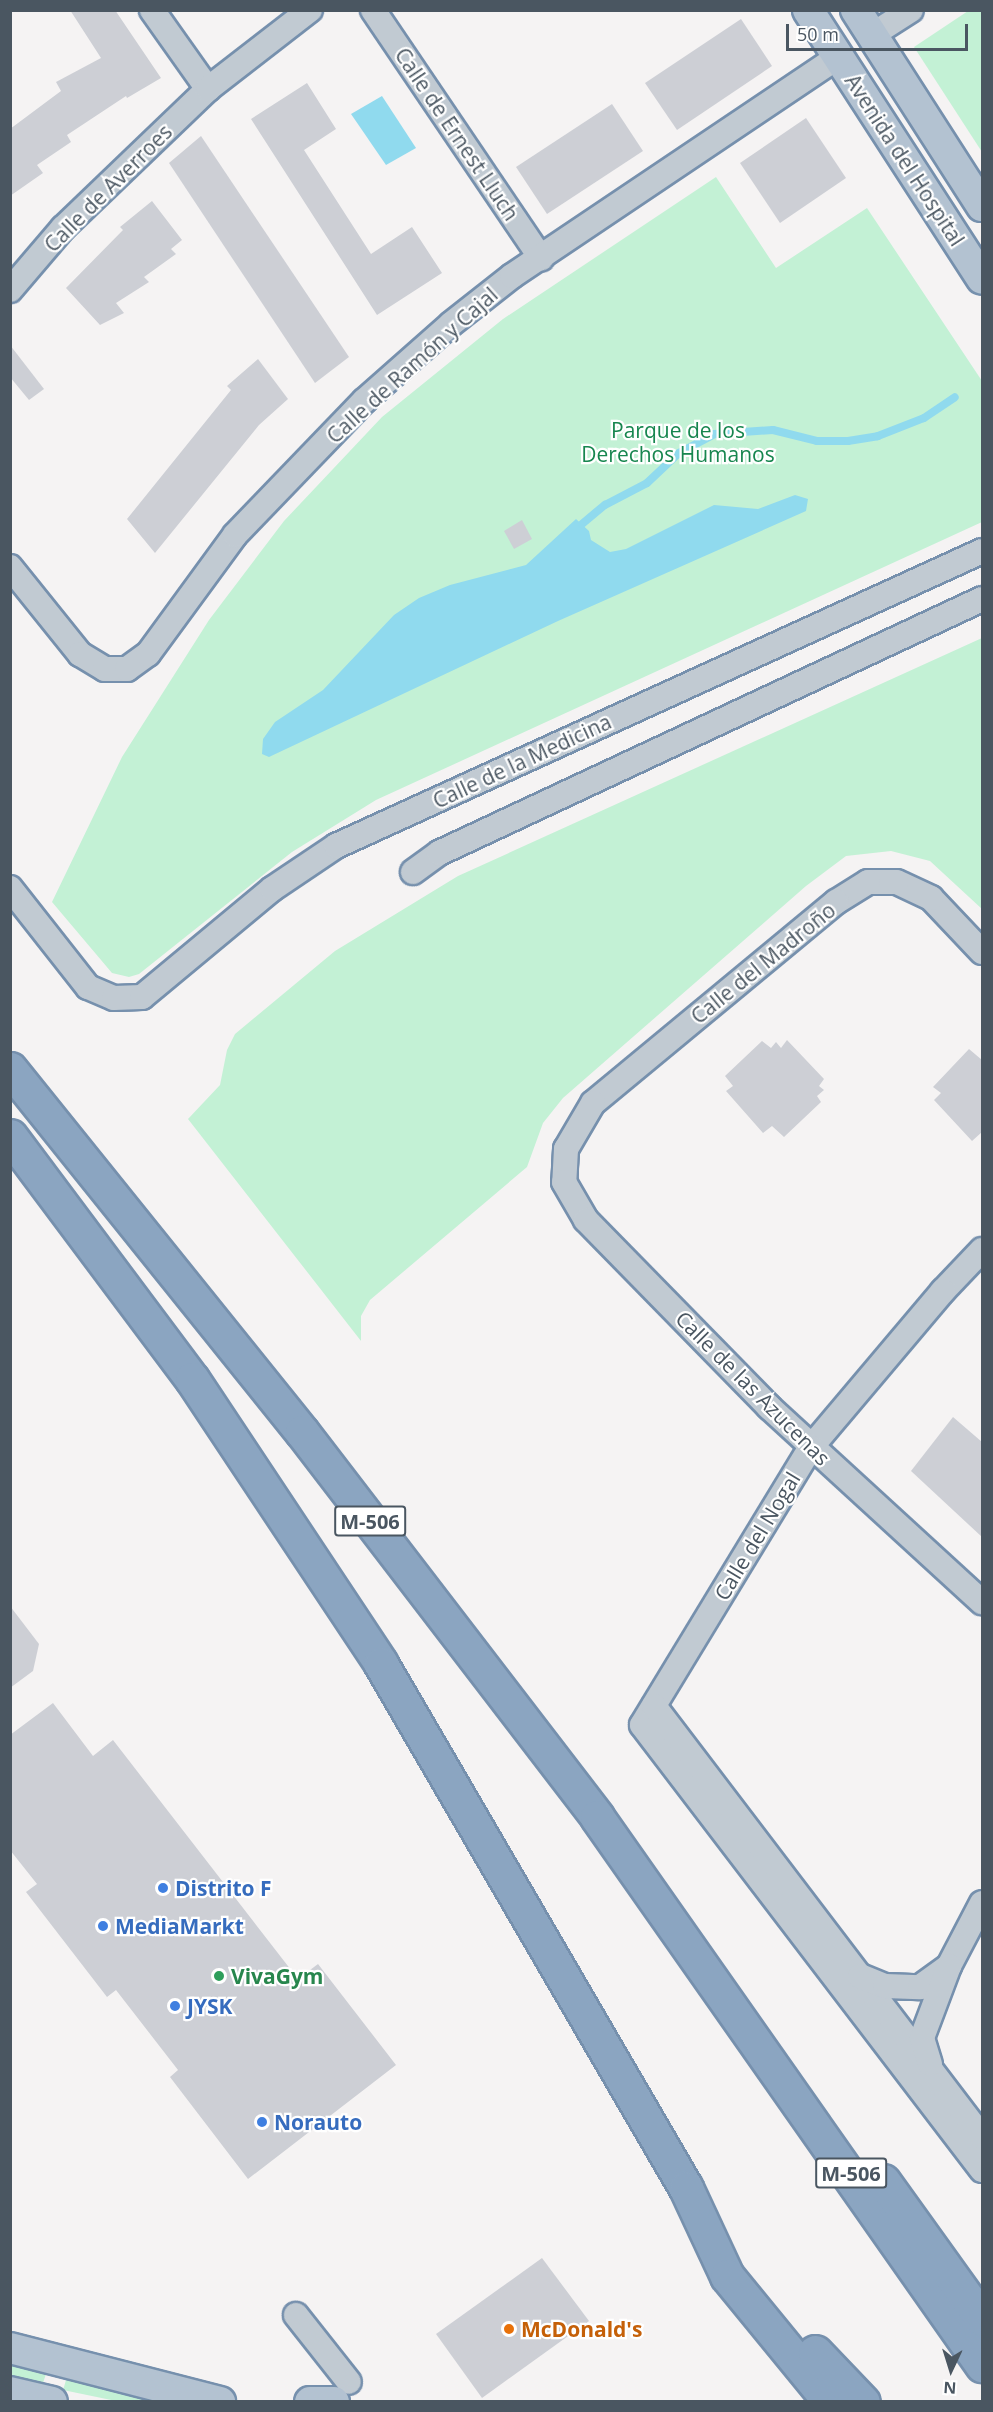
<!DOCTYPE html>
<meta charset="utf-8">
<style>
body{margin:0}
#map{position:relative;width:993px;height:2412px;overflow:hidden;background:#f5f3f3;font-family:"Open Sans",sans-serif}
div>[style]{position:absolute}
.green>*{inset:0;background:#c3f1d5}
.water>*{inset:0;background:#90daee}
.stream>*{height:8px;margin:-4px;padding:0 4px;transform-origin:4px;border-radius:4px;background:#90daee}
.building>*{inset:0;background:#cdcfd5}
.roads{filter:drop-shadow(2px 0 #7690ad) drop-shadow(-2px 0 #7690ad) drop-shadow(0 2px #7690ad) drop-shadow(0 -2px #7690ad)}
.minor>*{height:24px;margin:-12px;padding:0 12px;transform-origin:12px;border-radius:12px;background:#c1cad2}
.major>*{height:30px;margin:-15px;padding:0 15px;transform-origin:15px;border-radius:15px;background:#b3c2d1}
.highway>*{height:33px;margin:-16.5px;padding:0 16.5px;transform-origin:16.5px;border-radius:16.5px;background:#8ba5c1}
.dots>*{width:16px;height:16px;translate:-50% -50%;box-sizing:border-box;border:3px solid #fff;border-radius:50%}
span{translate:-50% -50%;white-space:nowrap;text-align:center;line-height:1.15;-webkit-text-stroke:4.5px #fff;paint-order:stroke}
.shield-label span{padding:2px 4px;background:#fff;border:2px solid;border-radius:4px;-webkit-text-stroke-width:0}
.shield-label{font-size:20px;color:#4a5661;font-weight:700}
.street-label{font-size:21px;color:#4a5661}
.park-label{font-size:21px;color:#17864f}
.shop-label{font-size:21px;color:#366cbe;font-weight:700}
.left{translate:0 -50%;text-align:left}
.leisure-label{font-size:21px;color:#27864d;font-weight:700}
.food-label{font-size:21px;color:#c56008;font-weight:700}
.frame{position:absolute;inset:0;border:12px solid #4a5661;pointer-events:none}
.north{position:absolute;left:921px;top:2340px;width:60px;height:60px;-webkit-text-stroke:4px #fff;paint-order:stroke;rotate:184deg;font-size:16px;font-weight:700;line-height:24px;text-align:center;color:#4a5661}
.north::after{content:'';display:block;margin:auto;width:21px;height:27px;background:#4a5661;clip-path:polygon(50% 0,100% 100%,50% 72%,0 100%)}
.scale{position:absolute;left:786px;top:24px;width:182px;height:27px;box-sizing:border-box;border:3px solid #4a5661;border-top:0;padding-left:8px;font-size:18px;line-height:21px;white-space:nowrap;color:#4a5661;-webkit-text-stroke:4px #fff;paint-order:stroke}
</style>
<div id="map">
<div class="green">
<div style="clip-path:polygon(968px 11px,982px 11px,982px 152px,914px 47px)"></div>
<div style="clip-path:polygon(716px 177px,776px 268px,867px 208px,982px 381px,982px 522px,376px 800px,292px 852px,139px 974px,129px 977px,112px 973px,52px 902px,122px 757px,209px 620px,284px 521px,382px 417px,503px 319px)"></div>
<div style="clip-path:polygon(982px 638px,982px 909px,930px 861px,891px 851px,846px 856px,806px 886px,563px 1098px,543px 1123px,527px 1167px,370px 1300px,361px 1316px,361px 1341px,188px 1119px,220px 1085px,227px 1050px,235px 1034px,335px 951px,458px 876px)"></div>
<div style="clip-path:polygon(11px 2362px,47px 2371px,42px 2386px,11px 2379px)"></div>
<div style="clip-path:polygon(67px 2377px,167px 2401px,116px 2401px,63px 2390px)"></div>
</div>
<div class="water">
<div style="clip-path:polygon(382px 96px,416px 148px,386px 165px,351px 114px)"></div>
<div style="clip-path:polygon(795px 495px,808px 499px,806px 511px,558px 621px,269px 757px,262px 754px,263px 739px,275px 722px,323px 690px,394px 615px,419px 598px,450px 585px,526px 565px,576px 519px,589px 531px,591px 540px,610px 552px,626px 549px,714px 505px,758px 509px)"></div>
</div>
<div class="stream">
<div style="left:582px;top:524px;width:30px;rotate:-40deg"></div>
<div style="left:605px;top:505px;width:47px;rotate:-27.6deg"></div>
<div style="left:647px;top:483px;width:44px;rotate:-43.2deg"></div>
<div style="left:679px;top:453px;width:40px;rotate:-28deg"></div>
<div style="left:714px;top:434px;width:59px;rotate:-3.9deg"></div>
<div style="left:773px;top:430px;width:45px;rotate:14deg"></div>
<div style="left:817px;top:441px;width:31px"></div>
<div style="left:848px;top:441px;width:30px;rotate:-9deg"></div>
<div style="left:878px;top:436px;width:49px;rotate:-21.4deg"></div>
<div style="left:924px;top:418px;width:37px;rotate:-34deg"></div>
</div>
<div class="building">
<div style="clip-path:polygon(70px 10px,115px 10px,161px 78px,127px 98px,126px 96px,67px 135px,71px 142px,37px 165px,43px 173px,10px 196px,10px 129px,61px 91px,56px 82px,101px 58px)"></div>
<div style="clip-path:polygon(741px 19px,772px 66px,677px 130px,645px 83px)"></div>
<div style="clip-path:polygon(307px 83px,336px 129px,304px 150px,371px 254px,412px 227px,442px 273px,377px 315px,251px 119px)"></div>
<div style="clip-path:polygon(612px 104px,643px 151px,547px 214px,516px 167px)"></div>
<div style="clip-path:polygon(806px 118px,846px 178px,780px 223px,740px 163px)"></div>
<div style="clip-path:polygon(201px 136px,349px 357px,315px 383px,169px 163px)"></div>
<div style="clip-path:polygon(152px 201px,182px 240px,171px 249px,176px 254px,144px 277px,149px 282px,116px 303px,124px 313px,100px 325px,66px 288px,123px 230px,120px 227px)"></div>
<div style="clip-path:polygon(10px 345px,44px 389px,29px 400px,10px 377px)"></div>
<div style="clip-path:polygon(258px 359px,288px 399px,259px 425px,155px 553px,127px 519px,231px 390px,227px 386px)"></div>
<div style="clip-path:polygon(522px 520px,532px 539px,514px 549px,504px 531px)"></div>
<div style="clip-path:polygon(787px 1040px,824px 1079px,819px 1086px,824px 1090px,817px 1096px,821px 1102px,784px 1137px,772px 1126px,763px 1133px,726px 1091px,733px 1086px,725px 1076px,762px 1041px,771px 1048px,776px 1042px,781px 1048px)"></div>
<div style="clip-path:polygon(969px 1049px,982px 1060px,982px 1132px,972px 1141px,934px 1100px,941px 1093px,933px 1087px)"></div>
<div style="clip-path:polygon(953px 1417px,982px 1442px,982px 1537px,911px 1471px)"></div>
<div style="clip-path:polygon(10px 1606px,39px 1644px,33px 1671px,10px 1688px)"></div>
<div style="clip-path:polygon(53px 1703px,93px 1756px,113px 1740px,298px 1979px,318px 1964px,396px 2065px,248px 2179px,170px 2077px,178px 2070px,116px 1990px,107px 1997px,26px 1892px,37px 1884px,10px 1850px,10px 1735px)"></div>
<div style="clip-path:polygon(542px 2258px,589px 2321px,482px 2398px,436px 2334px)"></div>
</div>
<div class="roads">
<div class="minor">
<div style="left:152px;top:10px;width:97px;rotate:54.7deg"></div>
<div style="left:373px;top:10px;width:300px;rotate:55.9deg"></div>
<div style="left:872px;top:35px;width:46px;rotate:-32.7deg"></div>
<div style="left:10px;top:290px;width:82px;rotate:-49.5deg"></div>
<div style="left:63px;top:228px;width:201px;rotate:-43.8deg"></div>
<div style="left:208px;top:89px;width:129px;rotate:-37.8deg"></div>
<div style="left:10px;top:567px;width:112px;rotate:51.2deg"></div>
<div style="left:80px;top:654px;width:29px;rotate:31deg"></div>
<div style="left:105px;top:669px;width:22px"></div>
<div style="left:127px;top:669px;width:26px;rotate:-36deg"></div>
<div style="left:148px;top:654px;width:147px;rotate:-53.8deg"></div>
<div style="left:235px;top:535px;width:186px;rotate:-46.1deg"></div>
<div style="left:364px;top:401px;width:116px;rotate:-41.5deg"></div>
<div style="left:451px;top:324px;width:78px;rotate:-38.2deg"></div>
<div style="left:512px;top:276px;width:393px;rotate:-33.9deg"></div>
<div style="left:413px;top:872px;width:32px;rotate:-36deg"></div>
<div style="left:439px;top:853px;width:599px;rotate:-25.07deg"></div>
<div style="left:10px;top:888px;width:126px;rotate:51.8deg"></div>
<div style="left:88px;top:987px;width:28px;rotate:23deg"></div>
<div style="left:114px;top:998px;width:28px;rotate:-2deg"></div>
<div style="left:142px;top:997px;width:169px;rotate:-39.7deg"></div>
<div style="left:272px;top:889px;width:77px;rotate:-33.9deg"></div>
<div style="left:336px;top:846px;width:710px;rotate:-24.54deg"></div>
<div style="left:982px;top:952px;width:74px;rotate:-133.4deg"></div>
<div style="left:931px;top:898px;width:38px;rotate:-155deg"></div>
<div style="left:896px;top:882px;width:28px;rotate:180deg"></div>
<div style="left:868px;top:882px;width:38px;rotate:148deg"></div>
<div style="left:836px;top:902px;width:315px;rotate:140.4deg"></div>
<div style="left:593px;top:1103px;width:53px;rotate:120.4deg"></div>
<div style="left:566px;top:1149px;width:33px;rotate:93deg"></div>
<div style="left:564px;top:1182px;width:44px;rotate:59.9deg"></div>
<div style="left:586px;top:1220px;width:262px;rotate:45.6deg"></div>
<div style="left:769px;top:1407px;width:289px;rotate:42.5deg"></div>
<div style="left:982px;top:1250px;width:57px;rotate:133.6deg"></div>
<div style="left:943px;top:1291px;width:204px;rotate:130.2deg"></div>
<div style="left:811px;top:1447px;width:325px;rotate:121.3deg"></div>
<div style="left:642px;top:1725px;width:560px;rotate:52.62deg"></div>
<div style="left:654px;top:1706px;width:542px;rotate:52.73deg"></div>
<div style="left:949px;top:1966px;width:71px;rotate:-62.4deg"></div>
<div style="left:860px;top:1976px;width:27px;rotate:22deg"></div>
<div style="left:885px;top:1986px;width:35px;rotate:2deg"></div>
<div style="left:920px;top:1987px;width:36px;rotate:-36deg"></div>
<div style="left:949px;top:1966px;width:77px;rotate:110.6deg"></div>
<div style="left:922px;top:2038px;width:27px;rotate:73deg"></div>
<div style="left:296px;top:2315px;width:85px;rotate:51.7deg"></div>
</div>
<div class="major">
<div style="left:808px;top:10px;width:320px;rotate:57.1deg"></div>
<div style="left:856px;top:10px;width:233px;rotate:57.3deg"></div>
<div style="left:10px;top:2348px;width:217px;rotate:14.4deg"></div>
<div style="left:10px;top:2392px;width:43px;rotate:13.4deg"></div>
<div style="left:310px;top:2402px;width:24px"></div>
</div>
<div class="highway">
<div style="left:10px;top:1069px;width:466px;rotate:51.2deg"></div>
<div style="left:302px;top:1432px;width:485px;rotate:52.5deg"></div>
<div style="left:597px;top:1817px;width:670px;rotate:54.91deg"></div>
<div style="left:10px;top:1136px;width:304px;rotate:53.2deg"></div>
<div style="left:192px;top:1379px;width:342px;rotate:56.4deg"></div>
<div style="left:381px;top:1664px;width:606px;rotate:59.8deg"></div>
<div style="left:686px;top:2188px;width:97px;rotate:65deg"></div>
<div style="left:727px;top:2276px;width:163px;rotate:50.7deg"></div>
<div style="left:883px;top:2181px;width:170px;rotate:54.3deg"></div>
<div style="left:815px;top:2352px;width:69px;rotate:46.2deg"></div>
</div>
</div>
<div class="dots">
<div style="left:163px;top:1888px;background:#3f7fe0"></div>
<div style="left:103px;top:1926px;background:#3f7fe0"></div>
<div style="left:219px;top:1976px;background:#2e9e5b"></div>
<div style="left:175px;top:2006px;background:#3f7fe0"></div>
<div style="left:262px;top:2122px;background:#3f7fe0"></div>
<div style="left:509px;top:2329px;background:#e8710a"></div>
</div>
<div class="shield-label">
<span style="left:370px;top:1521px">M-506</span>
<span style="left:851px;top:2173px">M-506</span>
</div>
<div class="street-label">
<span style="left:457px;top:134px;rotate:56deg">Calle de Ernest Lluch</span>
<span style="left:905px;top:160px;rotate:57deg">Avenida del Hospital</span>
<span style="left:108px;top:188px;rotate:-45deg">Calle de Averroes</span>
<span style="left:412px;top:365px;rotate:-42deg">Calle de Ramón y Cajal</span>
<span style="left:522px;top:761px;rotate:-25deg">Calle de la Medicina</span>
<span style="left:763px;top:963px;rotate:-39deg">Calle del Madroño</span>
<span style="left:753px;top:1388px;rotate:45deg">Calle de las Azucenas</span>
<span style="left:757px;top:1536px;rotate:-59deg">Calle del Nogal</span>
</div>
<div class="park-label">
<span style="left:678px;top:442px">Parque de los<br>Derechos Humanos</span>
</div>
<div class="shop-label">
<span class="left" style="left:175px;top:1888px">Distrito F</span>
<span class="left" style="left:115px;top:1926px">MediaMarkt</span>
<span class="left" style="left:187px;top:2006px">JYSK</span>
<span class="left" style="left:274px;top:2122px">Norauto</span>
</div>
<div class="leisure-label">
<span class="left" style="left:231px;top:1976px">VivaGym</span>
</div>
<div class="food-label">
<span class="left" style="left:521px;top:2329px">McDonald's</span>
</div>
<div class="frame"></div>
<div class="north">N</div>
<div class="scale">50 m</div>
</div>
